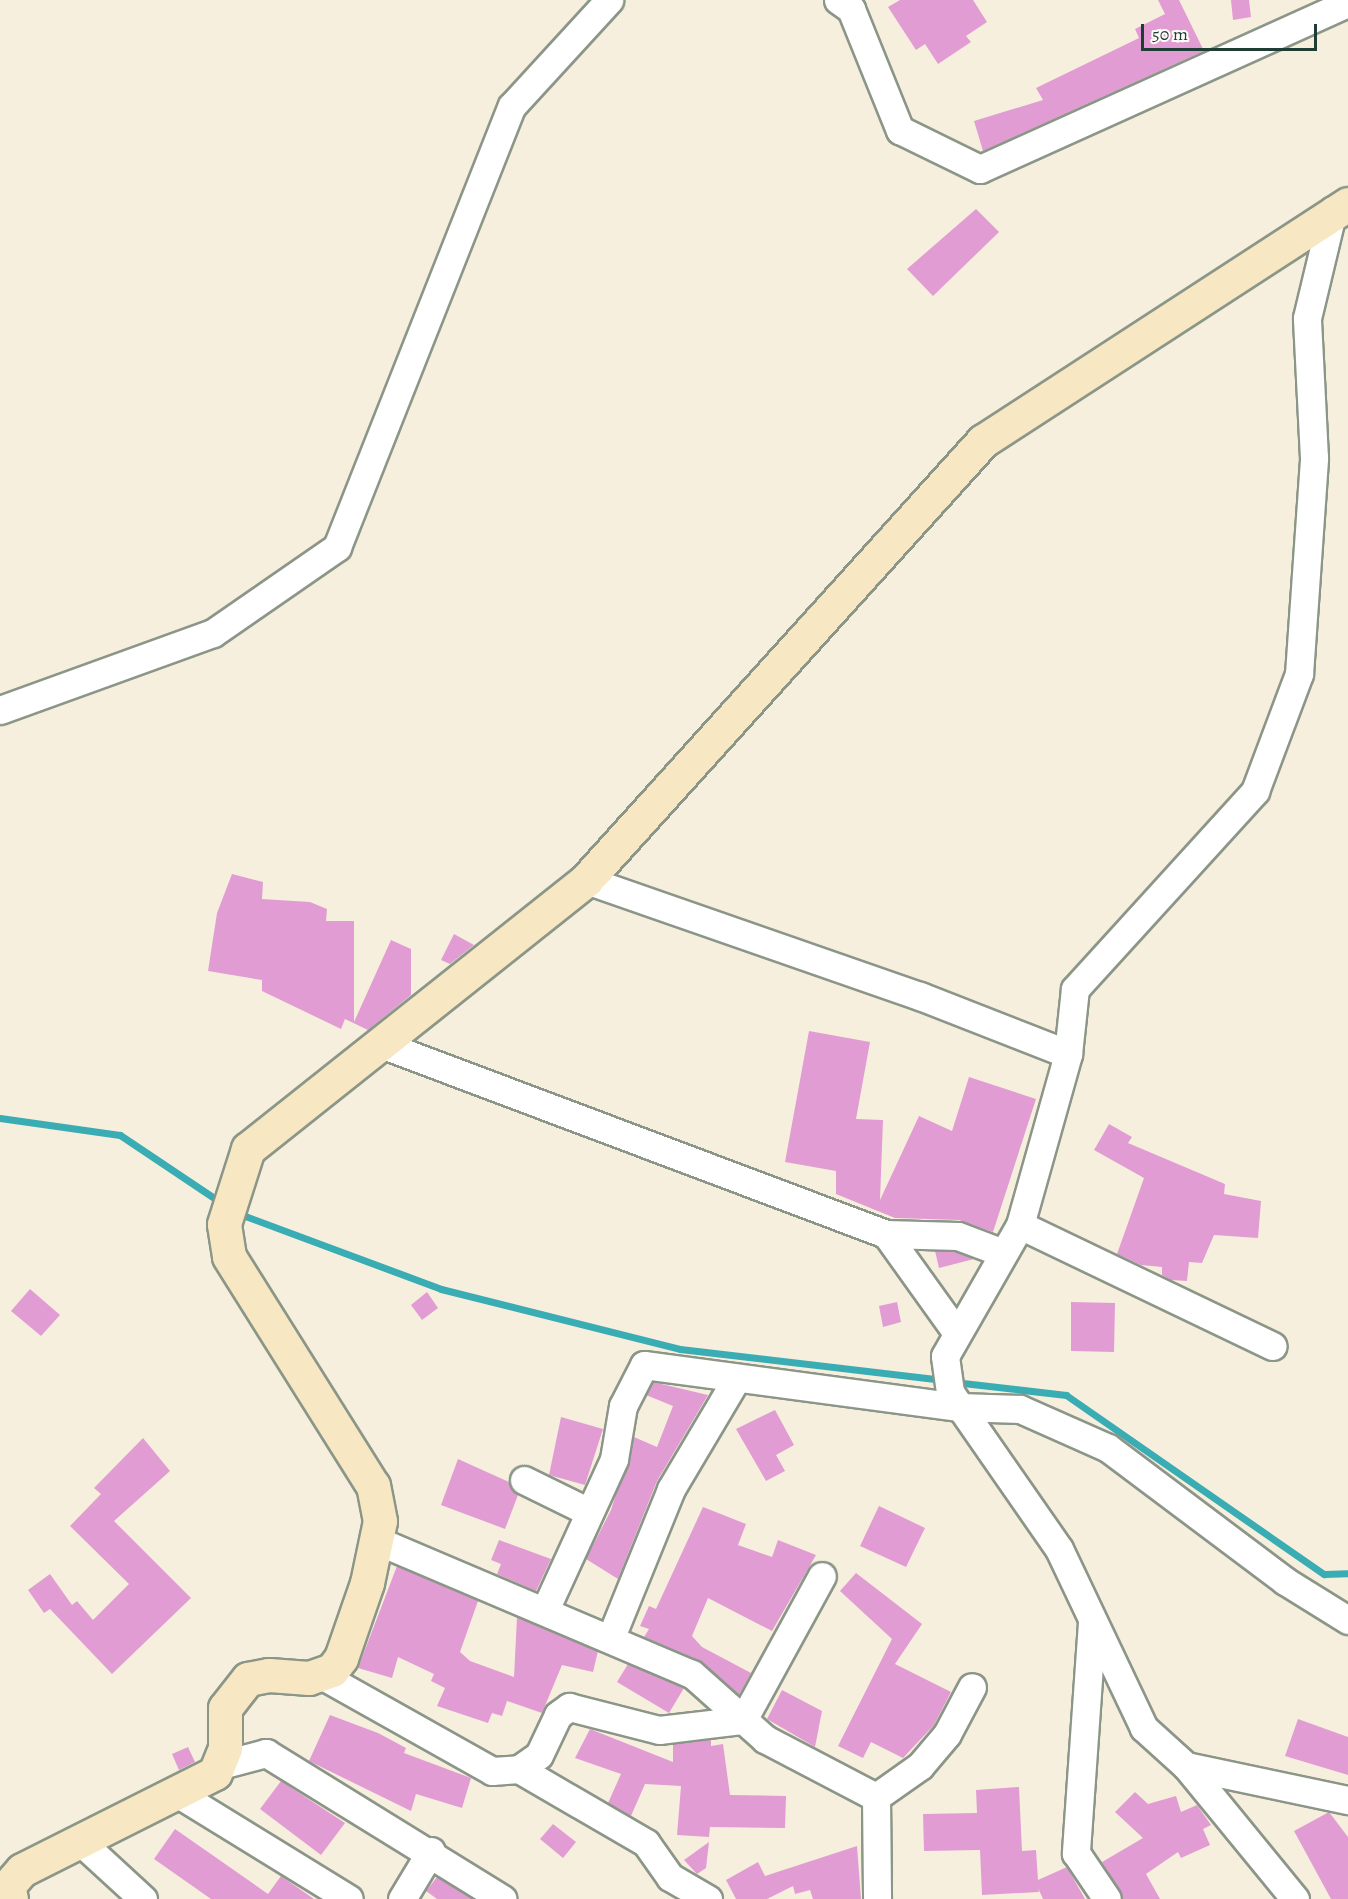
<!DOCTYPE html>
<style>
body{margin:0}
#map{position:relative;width:1348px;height:1899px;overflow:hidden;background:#f7efdd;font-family:Alegreya,serif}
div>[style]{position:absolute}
.stream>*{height:7px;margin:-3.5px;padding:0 3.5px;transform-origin:3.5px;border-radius:3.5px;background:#3aacb3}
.building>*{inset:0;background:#e19dd3}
.roads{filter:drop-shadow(2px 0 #8b9688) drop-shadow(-2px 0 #8b9688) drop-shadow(0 2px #8b9688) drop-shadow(0 -2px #8b9688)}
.minor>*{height:27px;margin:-13.5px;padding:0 13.5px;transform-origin:13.5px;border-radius:13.5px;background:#fff}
.secondary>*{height:33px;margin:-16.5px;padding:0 16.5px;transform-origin:16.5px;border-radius:16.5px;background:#f7e8c3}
span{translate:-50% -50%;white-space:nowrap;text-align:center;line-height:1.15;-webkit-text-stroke:4.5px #fdfcf7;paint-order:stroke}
.scale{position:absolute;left:1141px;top:24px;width:176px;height:27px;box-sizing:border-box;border:3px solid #1f3d34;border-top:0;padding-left:8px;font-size:18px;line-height:21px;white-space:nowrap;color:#1f3d34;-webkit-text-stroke:4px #fdfcf7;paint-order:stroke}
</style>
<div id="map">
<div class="stream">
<div style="left:0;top:1118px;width:121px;rotate:8.1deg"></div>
<div style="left:120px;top:1135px;width:124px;rotate:33.8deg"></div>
<div style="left:237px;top:1213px;width:218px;rotate:20.4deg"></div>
<div style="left:441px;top:1289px;width:246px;rotate:14.1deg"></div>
<div style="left:680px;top:1349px;width:265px;rotate:6.7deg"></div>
<div style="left:954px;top:1382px;width:113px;rotate:6.6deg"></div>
<div style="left:1066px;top:1395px;width:314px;rotate:34.8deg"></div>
<div style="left:1324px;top:1574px;width:24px;rotate:-2deg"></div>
</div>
<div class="building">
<div style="clip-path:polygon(900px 0,973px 0,987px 22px,966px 36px,971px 42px,938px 64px,925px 44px,916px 50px,888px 7px)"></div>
<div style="clip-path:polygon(1158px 0,1179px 0,1204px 51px,983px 151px,974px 121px,1043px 100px,1036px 88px,1139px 38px,1135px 29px,1165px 14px)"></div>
<div style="clip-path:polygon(1231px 0,1249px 0,1251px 17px,1233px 20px)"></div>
<div style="clip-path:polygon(976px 209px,999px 232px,933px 296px,907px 269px)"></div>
<div style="clip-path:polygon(232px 874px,263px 882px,262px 899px,310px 902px,327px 909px,326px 921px,354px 921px,354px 1022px,391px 940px,411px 949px,411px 995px,368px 1030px,345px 1019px,341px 1029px,262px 991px,262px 980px,208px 971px,217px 913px)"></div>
<div style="clip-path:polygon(454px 934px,474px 945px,450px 964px,441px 960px)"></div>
<div style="clip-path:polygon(809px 1031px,870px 1042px,856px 1119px,883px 1120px,880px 1200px,919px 1116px,952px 1131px,969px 1077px,1036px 1099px,993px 1232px,959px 1220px,895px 1218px,836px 1194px,836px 1171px,785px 1162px)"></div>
<div style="clip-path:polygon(1109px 1124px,1132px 1137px,1128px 1143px,1225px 1184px,1224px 1194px,1261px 1201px,1258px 1238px,1214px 1235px,1202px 1263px,1189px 1262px,1187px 1281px,1171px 1280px,1162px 1275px,1162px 1267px,1141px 1265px,1117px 1254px,1144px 1178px,1094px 1150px)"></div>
<div style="clip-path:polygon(935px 1251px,955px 1252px,974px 1259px,939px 1268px)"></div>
<div style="clip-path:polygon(30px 1289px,60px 1315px,41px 1336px,11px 1311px)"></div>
<div style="clip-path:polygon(427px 1292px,438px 1308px,422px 1320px,411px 1305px)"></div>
<div style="clip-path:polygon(897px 1302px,901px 1322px,883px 1327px,879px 1306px)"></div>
<div style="clip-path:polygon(1071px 1302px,1115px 1303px,1114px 1352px,1071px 1351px)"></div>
<div style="clip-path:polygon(653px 1382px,708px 1395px,657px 1481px,618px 1579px,586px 1559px,611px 1510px,634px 1437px,657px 1447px,673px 1406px,646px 1395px)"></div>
<div style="clip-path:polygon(775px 1410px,794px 1445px,776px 1455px,785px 1471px,766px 1481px,736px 1429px)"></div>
<div style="clip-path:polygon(561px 1417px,603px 1429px,585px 1485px,549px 1475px)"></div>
<div style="clip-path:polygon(143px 1438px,170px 1471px,114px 1521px,191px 1598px,112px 1674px,50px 1609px,44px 1613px,28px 1590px,50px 1574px,72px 1605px,77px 1601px,93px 1620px,129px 1584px,70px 1526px,101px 1494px,94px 1488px)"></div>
<div style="clip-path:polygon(458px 1459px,509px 1482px,518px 1495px,505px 1529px,441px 1505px)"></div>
<div style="clip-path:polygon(879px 1506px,925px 1528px,906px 1567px,860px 1546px)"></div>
<div style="clip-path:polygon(703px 1507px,746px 1524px,738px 1545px,772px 1557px,778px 1540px,816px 1555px,772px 1631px,708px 1598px,692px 1636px,702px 1647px,751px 1673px,739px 1695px,698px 1660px,644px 1637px,649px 1629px,640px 1626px,649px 1606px,656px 1609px)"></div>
<div style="clip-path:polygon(499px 1540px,551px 1559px,536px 1591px,497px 1574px,501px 1564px,491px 1560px)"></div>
<div style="clip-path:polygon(397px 1566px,478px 1601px,460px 1652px,470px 1661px,514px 1677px,517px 1617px,598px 1651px,593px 1672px,562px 1665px,542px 1713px,507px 1701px,502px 1716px,492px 1713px,488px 1723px,437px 1706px,445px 1688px,431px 1681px,434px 1674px,398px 1657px,392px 1678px,358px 1668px)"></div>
<div style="clip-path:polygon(856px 1573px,922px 1624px,895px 1664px,951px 1692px,934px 1725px,903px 1758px,871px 1742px,863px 1758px,838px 1746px,892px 1639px,840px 1591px)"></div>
<div style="clip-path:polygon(628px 1664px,684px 1688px,669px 1713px,617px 1682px)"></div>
<div style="clip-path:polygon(782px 1690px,822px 1711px,815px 1747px,767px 1719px)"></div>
<div style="clip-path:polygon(330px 1715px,378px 1733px,406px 1748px,404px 1753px,471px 1778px,462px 1808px,416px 1794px,411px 1811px,309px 1761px)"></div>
<div style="clip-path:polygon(1298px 1719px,1348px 1737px,1348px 1775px,1285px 1756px)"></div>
<div style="clip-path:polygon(590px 1729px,673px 1762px,673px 1744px,711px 1740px,711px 1746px,723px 1744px,730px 1795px,786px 1796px,785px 1828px,710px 1827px,709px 1837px,677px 1835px,681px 1786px,645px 1784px,631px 1816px,608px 1803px,621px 1774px,575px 1758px)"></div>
<div style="clip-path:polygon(188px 1747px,195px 1762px,179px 1770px,172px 1754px)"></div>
<div style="clip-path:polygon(281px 1781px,345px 1823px,321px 1855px,260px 1809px)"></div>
<div style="clip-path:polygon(1019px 1787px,1022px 1851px,1036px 1850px,1038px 1880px,1067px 1867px,1085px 1899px,1043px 1899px,1038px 1888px,1039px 1892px,982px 1895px,980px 1850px,924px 1851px,923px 1814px,977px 1813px,976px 1790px)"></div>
<div style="clip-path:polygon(1135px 1792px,1148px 1804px,1176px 1796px,1181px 1812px,1197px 1805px,1211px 1825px,1203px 1829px,1210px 1845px,1181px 1858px,1178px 1852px,1146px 1874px,1160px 1899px,1123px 1899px,1102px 1862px,1143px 1838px,1115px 1812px)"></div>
<div style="clip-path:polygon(1329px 1812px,1348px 1837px,1348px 1899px,1331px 1899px,1294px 1831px)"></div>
<div style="clip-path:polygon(553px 1824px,576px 1842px,563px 1858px,540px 1839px)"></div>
<div style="clip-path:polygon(175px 1829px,268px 1894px,281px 1876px,314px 1899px,211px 1899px,154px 1859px)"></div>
<div style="clip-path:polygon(709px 1842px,706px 1868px,697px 1874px,684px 1860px)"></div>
<div style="clip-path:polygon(857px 1846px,861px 1899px,813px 1899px,810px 1890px,795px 1894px,793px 1886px,767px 1899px,736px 1899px,726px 1880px,758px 1862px,765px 1876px)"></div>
<div style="clip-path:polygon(437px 1877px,472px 1899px,437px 1899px,426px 1891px)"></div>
</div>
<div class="roads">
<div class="minor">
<div style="left:838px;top:0;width:16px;rotate:35deg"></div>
<div style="left:851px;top:9px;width:131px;rotate:68deg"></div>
<div style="left:900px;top:130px;width:89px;rotate:26deg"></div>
<div style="left:980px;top:169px;width:404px;rotate:-24.3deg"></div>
<div style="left:0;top:710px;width:226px;rotate:-19.9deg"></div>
<div style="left:213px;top:633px;width:151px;rotate:-34.7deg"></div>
<div style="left:337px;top:547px;width:474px;rotate:-68.4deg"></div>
<div style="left:512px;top:106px;width:144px;rotate:-47.5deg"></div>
<div style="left:586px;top:880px;width:354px;rotate:19.2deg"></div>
<div style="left:920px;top:996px;width:159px;rotate:21.4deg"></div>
<div style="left:381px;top:1044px;width:540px;rotate:20.62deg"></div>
<div style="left:886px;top:1234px;width:122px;rotate:54.4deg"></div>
<div style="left:1020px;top:1225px;width:280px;rotate:25.6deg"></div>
<div style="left:886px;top:1234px;width:72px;rotate:1.6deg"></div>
<div style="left:958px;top:1236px;width:48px;rotate:20.7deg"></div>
<div style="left:524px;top:1480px;width:70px;rotate:26.2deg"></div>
<div style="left:378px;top:1541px;width:341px;rotate:23deg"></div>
<div style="left:692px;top:1674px;width:98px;rotate:41.7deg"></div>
<div style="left:765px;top:1739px;width:125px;rotate:27.6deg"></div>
<div style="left:876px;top:1797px;width:102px;rotate:89.4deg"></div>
<div style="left:545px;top:1610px;width:166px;rotate:-65.4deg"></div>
<div style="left:614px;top:1459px;width:54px;rotate:-80.4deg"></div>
<div style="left:623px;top:1406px;width:46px;rotate:-62.9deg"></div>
<div style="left:644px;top:1365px;width:318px;rotate:7.6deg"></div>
<div style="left:959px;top:1407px;width:61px;rotate:1.9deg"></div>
<div style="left:1020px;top:1409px;width:96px;rotate:23.9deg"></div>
<div style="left:1108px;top:1448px;width:221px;rotate:36.9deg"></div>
<div style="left:1285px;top:1581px;width:74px;rotate:31.8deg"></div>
<div style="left:1092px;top:1622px;width:232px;rotate:94deg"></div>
<div style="left:1076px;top:1853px;width:55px;rotate:56deg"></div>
<div style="left:611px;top:1637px;width:160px;rotate:-67.9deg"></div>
<div style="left:671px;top:1489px;width:129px;rotate:-59.3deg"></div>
<div style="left:323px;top:1676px;width:194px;rotate:29.3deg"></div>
<div style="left:492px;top:1771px;width:27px;rotate:-4deg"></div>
<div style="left:519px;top:1769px;width:24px;rotate:-35deg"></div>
<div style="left:539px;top:1755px;width:44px;rotate:-64.6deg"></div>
<div style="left:558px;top:1715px;width:14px;rotate:-36deg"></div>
<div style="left:569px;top:1707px;width:93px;rotate:14.3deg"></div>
<div style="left:659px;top:1730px;width:85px;rotate:-6.8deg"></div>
<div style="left:743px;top:1720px;width:164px;rotate:-61.3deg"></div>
<div style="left:221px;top:1765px;width:47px;rotate:-14.9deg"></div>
<div style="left:266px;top:1753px;width:278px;rotate:31.7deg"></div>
<div style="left:1186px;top:1766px;width:166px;rotate:11.9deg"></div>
<div style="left:519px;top:1769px;width:147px;rotate:30.2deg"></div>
<div style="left:646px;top:1843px;width:42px;rotate:54.8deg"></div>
<div style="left:670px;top:1877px;width:44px;rotate:30.1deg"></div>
<div style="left:180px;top:1795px;width:198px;rotate:31.6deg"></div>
<div style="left:876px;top:1797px;width:54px;rotate:-35.2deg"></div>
<div style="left:920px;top:1766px;width:42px;rotate:-49.8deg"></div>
<div style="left:947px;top:1734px;width:53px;rotate:-62deg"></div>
<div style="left:82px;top:1843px;width:83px;rotate:42.6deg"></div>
<div style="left:402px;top:1899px;width:56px;rotate:-58.9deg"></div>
<div style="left:1295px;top:1899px;width:172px;rotate:-129.3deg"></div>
<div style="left:1186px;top:1766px;width:57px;rotate:-137.9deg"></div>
<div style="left:1144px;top:1728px;width:198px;rotate:-115.4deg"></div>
<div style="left:1059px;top:1549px;width:191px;rotate:-124.8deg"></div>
<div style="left:950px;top:1392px;width:36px;rotate:-98deg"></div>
<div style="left:945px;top:1356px;width:151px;rotate:-60.2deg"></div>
<div style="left:1020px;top:1225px;width:178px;rotate:-74.3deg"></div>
<div style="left:1068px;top:1054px;width:65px;rotate:-83.9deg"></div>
<div style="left:1075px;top:989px;width:268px;rotate:-47.7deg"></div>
<div style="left:1255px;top:791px;width:125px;rotate:-69.4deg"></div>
<div style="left:1299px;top:674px;width:217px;rotate:-86deg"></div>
<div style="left:1314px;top:458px;width:140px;rotate:-92.9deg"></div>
<div style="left:1307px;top:318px;width:111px;rotate:-76.5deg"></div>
</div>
<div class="secondary">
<div style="left:11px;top:1899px;width:13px;rotate:-103deg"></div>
<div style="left:8px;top:1886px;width:21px;rotate:-49deg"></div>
<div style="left:22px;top:1870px;width:216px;rotate:-26.7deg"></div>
<div style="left:215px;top:1773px;width:27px;rotate:-68deg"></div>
<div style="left:225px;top:1748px;width:40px;rotate:-90deg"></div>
<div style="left:225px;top:1708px;width:37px;rotate:-52deg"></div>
<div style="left:248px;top:1679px;width:21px;rotate:-11deg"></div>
<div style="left:269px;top:1675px;width:40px;rotate:4.3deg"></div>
<div style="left:309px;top:1678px;width:24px;rotate:-19deg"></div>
<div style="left:332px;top:1670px;width:15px;rotate:-53deg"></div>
<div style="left:341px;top:1658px;width:79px;rotate:-70.9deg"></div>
<div style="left:367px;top:1583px;width:63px;rotate:-78.2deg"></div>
<div style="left:380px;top:1521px;width:36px;rotate:-101deg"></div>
<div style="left:373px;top:1486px;width:271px;rotate:-122.1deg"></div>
<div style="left:229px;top:1256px;width:32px;rotate:-99deg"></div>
<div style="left:224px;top:1224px;width:79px;rotate:-72.3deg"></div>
<div style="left:248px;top:1149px;width:432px;rotate:-38.5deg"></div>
<div style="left:586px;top:880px;width:592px;rotate:-47.88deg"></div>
<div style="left:983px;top:441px;width:435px;rotate:-33deg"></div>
</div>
</div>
<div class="scale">50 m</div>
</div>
